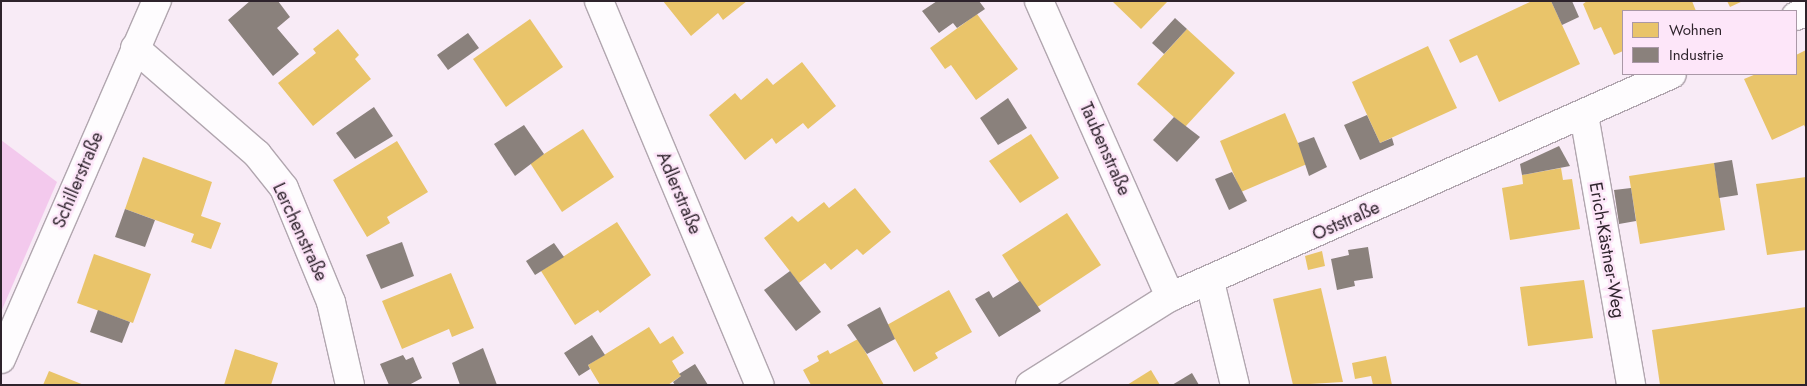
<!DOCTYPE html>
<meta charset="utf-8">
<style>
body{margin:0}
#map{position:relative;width:1807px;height:386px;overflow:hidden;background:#f8ebf6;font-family:Jost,sans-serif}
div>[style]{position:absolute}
.green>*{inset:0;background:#f3c9ed}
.homes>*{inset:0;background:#e9c46a}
.industry>*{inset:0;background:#8a817c}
.roads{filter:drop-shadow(1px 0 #b1a6af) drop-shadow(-1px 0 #b1a6af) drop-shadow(0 1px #b1a6af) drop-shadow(0 -1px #b1a6af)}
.minor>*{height:28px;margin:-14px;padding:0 14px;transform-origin:14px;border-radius:14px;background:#fefcfe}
span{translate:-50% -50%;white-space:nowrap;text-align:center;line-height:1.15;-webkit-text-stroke:5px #fde6f9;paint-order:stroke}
.street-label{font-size:18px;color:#2e232c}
.frame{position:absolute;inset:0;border:2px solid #2e232c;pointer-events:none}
.legend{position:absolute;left:1622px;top:10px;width:175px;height:65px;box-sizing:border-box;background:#fde6f9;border:1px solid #aa98a7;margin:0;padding:6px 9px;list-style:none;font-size:15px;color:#2e232c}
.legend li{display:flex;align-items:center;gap:10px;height:25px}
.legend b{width:25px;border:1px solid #aa98a7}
</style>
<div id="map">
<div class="green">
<div style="clip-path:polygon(1px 140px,57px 182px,1px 312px)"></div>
</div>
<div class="homes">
<div style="clip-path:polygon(663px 1px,747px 1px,723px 20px,718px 13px,691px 36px)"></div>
<div style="clip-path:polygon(1112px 1px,1168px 1px,1141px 29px)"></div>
<div style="clip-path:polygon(1532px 1px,1551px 1px,1580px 64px,1499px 102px,1477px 55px,1460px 63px,1449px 40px)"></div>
<div style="clip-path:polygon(1587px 1px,1692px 1px,1696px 11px,1623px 11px,1623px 51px,1614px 55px,1601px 27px,1594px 30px,1583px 4px)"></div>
<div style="clip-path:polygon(1727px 1px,1743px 1px,1730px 7px)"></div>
<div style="clip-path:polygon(977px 14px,1018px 69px,976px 100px,951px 65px,945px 69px,930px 48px)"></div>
<div style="clip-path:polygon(530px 19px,563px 67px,506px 107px,473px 59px)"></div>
<div style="clip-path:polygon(338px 29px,359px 55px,355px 59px,371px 79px,313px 126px,278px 83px,316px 53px,313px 49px)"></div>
<div style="clip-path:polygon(1187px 29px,1235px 73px,1185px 127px,1137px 84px)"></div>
<div style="clip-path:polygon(1428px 46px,1457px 108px,1380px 143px,1352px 82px)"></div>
<div style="clip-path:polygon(1806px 50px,1806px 129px,1804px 125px,1772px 140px,1744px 79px,1756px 74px,1796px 74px,1796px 55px)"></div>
<div style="clip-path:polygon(802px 62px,836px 106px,808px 129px,803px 123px,776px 144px,772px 138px,745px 160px,709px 115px,735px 93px,741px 100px,767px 78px,773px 85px)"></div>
<div style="clip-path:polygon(1285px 113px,1307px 164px,1241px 192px,1220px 141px)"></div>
<div style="clip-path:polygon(583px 129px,614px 177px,562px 212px,530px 163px)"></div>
<div style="clip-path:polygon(1031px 134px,1059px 178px,1020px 203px,989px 161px)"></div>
<div style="clip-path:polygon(397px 141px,428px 192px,387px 217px,390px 223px,367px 237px,333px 180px)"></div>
<div style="clip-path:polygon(143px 157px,212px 182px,201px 216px,221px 223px,211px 249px,191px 242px,194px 234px,125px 209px)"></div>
<div style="clip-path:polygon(1714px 163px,1725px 230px,1640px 244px,1629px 176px)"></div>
<div style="clip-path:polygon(1561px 168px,1563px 180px,1572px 179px,1580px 229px,1510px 240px,1502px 188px,1523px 184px,1522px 175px)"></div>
<div style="clip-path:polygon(1806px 177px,1806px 250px,1767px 255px,1756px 184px)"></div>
<div style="clip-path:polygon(855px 188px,891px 232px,863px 255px,857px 249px,831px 270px,825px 263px,799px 283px,764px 238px,792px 216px,798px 222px,824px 202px,829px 208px)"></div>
<div style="clip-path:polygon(1067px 213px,1101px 265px,1036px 308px,1002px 255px)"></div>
<div style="clip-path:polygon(617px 222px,651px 275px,600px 313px,598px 310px,575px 325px,541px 271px)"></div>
<div style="clip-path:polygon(1322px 251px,1325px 266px,1308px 270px,1305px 256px)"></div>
<div style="clip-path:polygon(94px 254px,151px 274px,133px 323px,77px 303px)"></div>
<div style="clip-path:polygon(451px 273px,474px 328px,452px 337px,449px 329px,402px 349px,382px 301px)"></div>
<div style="clip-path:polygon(1584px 280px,1593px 338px,1528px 346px,1520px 287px)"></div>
<div style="clip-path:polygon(1321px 288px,1343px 382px,1293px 385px,1273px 299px)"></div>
<div style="clip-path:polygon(949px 290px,972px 332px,935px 353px,938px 358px,914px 372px,887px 325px)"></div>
<div style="clip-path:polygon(1806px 307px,1806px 385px,1660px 385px,1652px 330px)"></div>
<div style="clip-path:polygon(649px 327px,660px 344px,673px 336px,684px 353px,672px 361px,681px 376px,668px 385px,600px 385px,588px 365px)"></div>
<div style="clip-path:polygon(858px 339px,884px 385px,811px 385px,803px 370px,819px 361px,817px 356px,828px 350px,830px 354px)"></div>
<div style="clip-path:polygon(235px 349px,278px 363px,271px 385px,224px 385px)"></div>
<div style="clip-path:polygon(1386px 356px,1392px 385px,1373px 385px,1371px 376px,1355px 379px,1352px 363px)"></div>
<div style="clip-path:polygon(1151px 370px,1160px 385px,1127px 385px)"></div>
<div style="clip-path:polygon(49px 371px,84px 385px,43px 385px)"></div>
</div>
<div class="industry">
<div style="clip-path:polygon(250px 1px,278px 1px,290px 17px,277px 28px,299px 54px,273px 76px,228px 20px)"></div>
<div style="clip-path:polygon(937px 1px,979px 1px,985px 9px,957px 28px,953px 23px,939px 33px,922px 11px)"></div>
<div style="clip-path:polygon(1551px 1px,1572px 1px,1579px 17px,1562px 25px)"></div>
<div style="clip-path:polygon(1175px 18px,1187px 29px,1164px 54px,1152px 43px)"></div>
<div style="clip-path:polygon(468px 33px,479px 48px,448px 70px,437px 55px)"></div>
<div style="clip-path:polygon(1008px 98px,1027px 128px,998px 145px,980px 118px)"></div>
<div style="clip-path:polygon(374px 107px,393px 136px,355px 159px,336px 133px)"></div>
<div style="clip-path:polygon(1367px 115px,1380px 143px,1392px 138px,1394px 145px,1360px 160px,1344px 125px)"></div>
<div style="clip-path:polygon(1174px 117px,1200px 137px,1177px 162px,1153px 140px)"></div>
<div style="clip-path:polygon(524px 125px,544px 154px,515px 176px,494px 144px)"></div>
<div style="clip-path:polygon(1314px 137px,1327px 167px,1309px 176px,1298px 143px)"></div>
<div style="clip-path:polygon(1559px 146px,1570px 166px,1522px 175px,1520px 164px)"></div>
<div style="clip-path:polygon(1732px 160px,1738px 195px,1719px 198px,1714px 163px)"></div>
<div style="clip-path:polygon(1232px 172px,1247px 201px,1229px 210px,1215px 179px)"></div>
<div style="clip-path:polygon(1631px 188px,1636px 221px,1619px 224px,1614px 190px)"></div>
<div style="clip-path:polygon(125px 209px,155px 220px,145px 247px,115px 237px)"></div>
<div style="clip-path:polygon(402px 242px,414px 276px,381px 289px,366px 255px)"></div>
<div style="clip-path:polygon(554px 243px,564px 257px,535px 275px,526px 261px)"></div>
<div style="clip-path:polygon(1368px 247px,1373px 278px,1354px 281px,1355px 286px,1337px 290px,1331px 259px,1349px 255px,1348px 250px)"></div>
<div style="clip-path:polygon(790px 271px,821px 312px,796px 331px,764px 290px)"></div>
<div style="clip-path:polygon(1020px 281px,1041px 311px,999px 337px,975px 299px,989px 291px,993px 298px)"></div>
<div style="clip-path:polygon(880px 307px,895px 339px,867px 354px,847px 325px)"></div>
<div style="clip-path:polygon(98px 310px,130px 322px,122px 343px,90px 332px)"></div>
<div style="clip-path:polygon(592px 335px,605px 355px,588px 365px,590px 369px,579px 376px,564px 353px)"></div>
<div style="clip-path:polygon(483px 348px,497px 385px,460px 385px,452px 363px)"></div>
<div style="clip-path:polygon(403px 355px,406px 360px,413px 357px,422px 378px,409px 385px,389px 385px,380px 364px)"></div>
<div style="clip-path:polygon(695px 364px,708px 385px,675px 385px,673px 382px,681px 376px,679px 374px)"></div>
<div style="clip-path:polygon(1192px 373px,1199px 385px,1172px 385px)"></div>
</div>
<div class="roads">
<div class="minor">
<div style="left:599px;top:1px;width:416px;rotate:67.3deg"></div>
<div style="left:1039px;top:1px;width:324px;rotate:66.1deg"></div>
<div style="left:1796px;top:16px;width:11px;rotate:-22deg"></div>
<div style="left:135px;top:48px;width:162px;rotate:41deg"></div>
<div style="left:257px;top:154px;width:43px;rotate:51.5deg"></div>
<div style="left:284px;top:188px;width:123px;rotate:67.6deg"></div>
<div style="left:331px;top:302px;width:85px;rotate:77.1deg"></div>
<div style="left:1584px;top:115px;width:274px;rotate:80.1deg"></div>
<div style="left:1210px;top:282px;width:106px;rotate:76.4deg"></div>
<div style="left:1px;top:359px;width:391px;rotate:-66.5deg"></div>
<div style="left:1030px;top:385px;width:165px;rotate:-32.2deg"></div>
<div style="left:1170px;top:297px;width:549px;rotate:-23.95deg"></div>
</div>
</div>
<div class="street-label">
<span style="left:1105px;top:149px;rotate:66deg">Taubenstraße</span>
<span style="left:78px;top:180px;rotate:-67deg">Schillerstraße</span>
<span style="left:679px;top:193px;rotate:67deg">Adlerstraße</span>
<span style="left:1346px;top:221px;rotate:-24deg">Oststraße</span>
<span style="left:300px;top:232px;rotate:65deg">Lerchenstraße</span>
<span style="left:1607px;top:250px;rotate:80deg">Erich-Kästner-Weg</span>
</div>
<div class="frame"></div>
<ul class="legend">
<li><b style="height:14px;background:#e9c46a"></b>Wohnen</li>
<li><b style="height:14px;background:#8a817c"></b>Industrie</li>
</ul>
</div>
